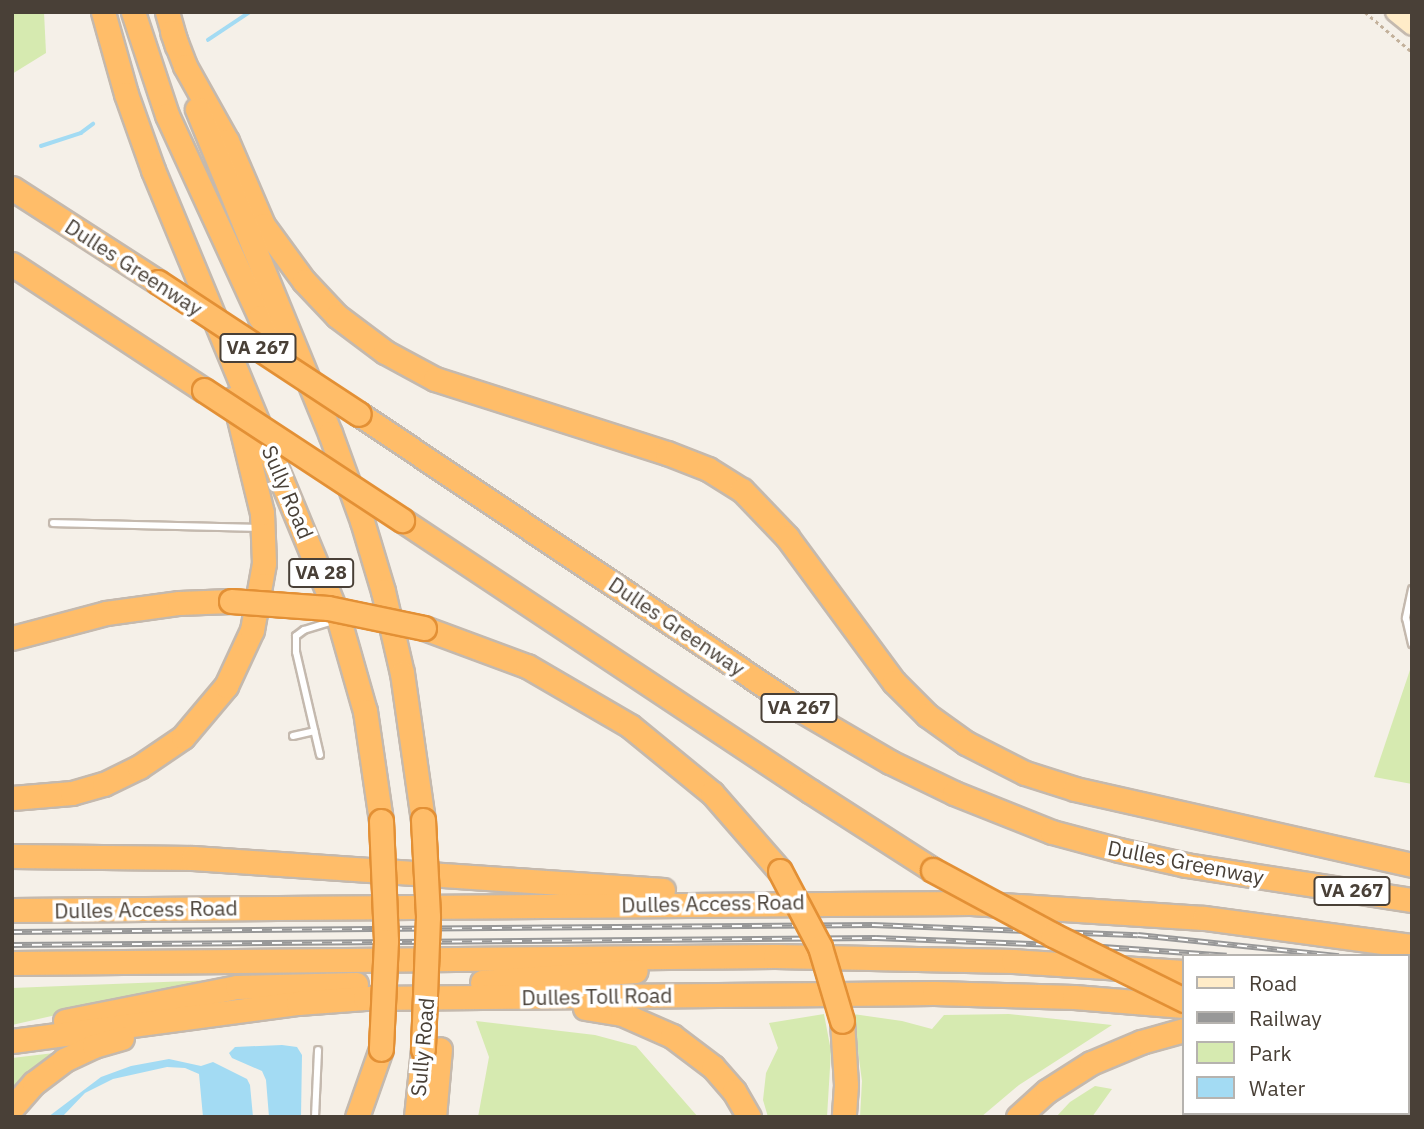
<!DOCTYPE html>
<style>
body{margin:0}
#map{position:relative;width:1424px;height:1129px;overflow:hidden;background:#f5f0e8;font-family:"IBM Plex Sans",sans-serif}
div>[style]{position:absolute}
.green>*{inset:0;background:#d6eab0}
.water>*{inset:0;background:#a3dbf3}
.stream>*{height:3.5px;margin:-1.75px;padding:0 1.75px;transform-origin:1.75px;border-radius:1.75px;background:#a3dbf3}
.path>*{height:2.5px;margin-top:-1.25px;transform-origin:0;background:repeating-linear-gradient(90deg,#c3b19b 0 3.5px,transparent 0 7px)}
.roads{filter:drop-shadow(2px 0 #c4b9ae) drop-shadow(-2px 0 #c4b9ae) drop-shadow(0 2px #c4b9ae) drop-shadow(0 -2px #c4b9ae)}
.lane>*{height:6px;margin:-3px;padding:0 3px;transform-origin:3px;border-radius:3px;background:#fff}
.secondary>*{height:18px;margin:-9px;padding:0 9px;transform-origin:9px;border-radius:9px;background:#ffecc8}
.highway>*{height:23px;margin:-11.5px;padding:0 11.5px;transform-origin:11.5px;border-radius:11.5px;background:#ffbd69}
.rail>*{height:6px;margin-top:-3px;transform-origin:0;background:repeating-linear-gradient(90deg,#fff 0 10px,#989898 0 20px);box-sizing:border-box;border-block:2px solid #989898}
.bridges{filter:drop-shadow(2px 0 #e39035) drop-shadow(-2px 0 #e39035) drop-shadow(0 2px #e39035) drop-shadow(0 -2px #e39035)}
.highway-bridge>*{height:23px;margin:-11.5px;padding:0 11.5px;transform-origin:11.5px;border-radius:11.5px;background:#ffbd69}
span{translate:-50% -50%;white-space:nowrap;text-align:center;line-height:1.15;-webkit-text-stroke:7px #fff;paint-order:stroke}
.shield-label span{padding:2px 5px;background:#fff;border:2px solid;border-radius:5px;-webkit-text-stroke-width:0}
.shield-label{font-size:19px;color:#494037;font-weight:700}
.street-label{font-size:21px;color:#494037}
.frame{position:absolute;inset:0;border:14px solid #494037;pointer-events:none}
.legend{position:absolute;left:1182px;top:954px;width:228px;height:161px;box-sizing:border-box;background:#fff;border:2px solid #b6b3af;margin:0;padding:9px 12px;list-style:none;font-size:21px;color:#494037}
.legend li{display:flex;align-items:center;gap:14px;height:35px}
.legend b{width:35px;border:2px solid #b6b3af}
</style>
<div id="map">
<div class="green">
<div style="clip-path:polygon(12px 12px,44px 12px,46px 53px,12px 74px)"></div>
<div style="clip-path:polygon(1411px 667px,1412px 668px,1412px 784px,1374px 777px)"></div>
<div style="clip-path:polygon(214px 980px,83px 1008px,73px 1007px,56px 1012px,56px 1015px,12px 1025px,12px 988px)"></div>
<div style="clip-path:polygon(824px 1014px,831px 1051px,827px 1117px,768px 1117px,763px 1100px,766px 1073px,778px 1048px,769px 1023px)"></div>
<div style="clip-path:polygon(853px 1014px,902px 1021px,932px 1029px,944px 1015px,1009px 1014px,1112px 1025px,1019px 1085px,981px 1117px,860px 1117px,862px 1081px)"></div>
<div style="clip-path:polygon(476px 1021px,595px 1035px,636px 1046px,698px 1117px,478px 1117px,489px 1057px)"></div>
<div style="clip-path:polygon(54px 1053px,37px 1065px,12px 1090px,12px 1058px)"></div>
<div style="clip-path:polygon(1095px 1086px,1112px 1089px,1092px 1117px,1056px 1117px,1070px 1102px)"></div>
</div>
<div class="water">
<div style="clip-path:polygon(282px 1045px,297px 1047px,302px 1055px,301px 1117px,269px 1117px,266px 1080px,262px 1071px,232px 1058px,229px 1053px,235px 1047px)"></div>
<div style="clip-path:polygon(169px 1059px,201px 1066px,213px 1062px,247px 1079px,250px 1085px,253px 1117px,203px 1117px,199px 1074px,185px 1068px,167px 1067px,113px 1079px,85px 1093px,62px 1117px,48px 1117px,101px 1077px,131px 1066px)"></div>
</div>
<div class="stream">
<div style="left:208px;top:40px;width:50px;rotate:-33.7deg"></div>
<div style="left:41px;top:146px;width:42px;rotate:-18deg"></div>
<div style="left:81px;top:133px;width:15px;rotate:-37deg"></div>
</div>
<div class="path">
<div style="left:1365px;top:12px;width:62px;rotate:40.4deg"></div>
</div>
<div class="roads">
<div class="lane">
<div style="left:53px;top:523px;width:206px;rotate:1.4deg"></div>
<div style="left:1412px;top:589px;width:30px;rotate:102deg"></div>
<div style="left:1406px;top:618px;width:27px;rotate:77deg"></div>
<div style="left:293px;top:736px;width:22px;rotate:-13deg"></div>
<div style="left:320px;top:755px;width:106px;rotate:-103.1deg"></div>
<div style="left:296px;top:652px;width:16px;rotate:-90deg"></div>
<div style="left:296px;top:636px;width:10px;rotate:-37deg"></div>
<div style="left:304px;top:630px;width:31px;rotate:-17deg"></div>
<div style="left:1366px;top:1113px;width:4px;rotate:63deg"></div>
<div style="left:315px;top:1117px;width:67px;rotate:-87.4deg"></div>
</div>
<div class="secondary">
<div style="left:1395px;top:12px;width:22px;rotate:39deg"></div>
</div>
<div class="highway">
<div style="left:103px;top:12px;width:85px;rotate:74.3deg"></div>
<div style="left:126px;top:94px;width:81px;rotate:70.4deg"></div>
<div style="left:153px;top:170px;width:487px;rotate:67.5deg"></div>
<div style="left:339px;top:620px;width:95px;rotate:74.1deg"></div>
<div style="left:365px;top:711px;width:111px;rotate:81.7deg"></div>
<div style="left:133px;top:12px;width:108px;rotate:71.7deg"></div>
<div style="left:167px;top:115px;width:222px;rotate:65.3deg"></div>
<div style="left:260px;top:317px;width:62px;rotate:58.1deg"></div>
<div style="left:167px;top:12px;width:35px;rotate:74deg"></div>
<div style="left:172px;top:32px;width:36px;rotate:69deg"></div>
<div style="left:185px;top:66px;width:86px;rotate:60.8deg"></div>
<div style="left:227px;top:141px;width:91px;rotate:66.8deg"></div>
<div style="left:263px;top:225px;width:69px;rotate:53.8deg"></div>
<div style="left:304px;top:281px;width:48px;rotate:46.7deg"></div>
<div style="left:337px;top:316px;width:60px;rotate:36.9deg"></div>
<div style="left:385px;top:352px;width:57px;rotate:28.4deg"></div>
<div style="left:435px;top:379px;width:244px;rotate:17.7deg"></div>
<div style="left:667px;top:453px;width:44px;rotate:21.3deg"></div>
<div style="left:708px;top:469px;width:40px;rotate:32deg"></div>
<div style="left:742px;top:490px;width:65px;rotate:46.2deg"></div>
<div style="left:787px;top:537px;width:180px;rotate:53.6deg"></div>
<div style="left:894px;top:682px;width:47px;rotate:45deg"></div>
<div style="left:927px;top:715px;width:48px;rotate:35.7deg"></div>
<div style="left:966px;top:743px;width:66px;rotate:27deg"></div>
<div style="left:1025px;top:773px;width:52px;rotate:17.7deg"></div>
<div style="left:1075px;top:789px;width:345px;rotate:12.7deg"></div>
<div style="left:197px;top:109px;width:350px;rotate:67.7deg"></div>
<div style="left:330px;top:433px;width:94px;rotate:70deg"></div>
<div style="left:362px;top:521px;width:73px;rotate:73.3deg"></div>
<div style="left:383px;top:591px;width:84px;rotate:77deg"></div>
<div style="left:402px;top:673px;width:148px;rotate:81.9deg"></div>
<div style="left:12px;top:188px;width:174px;rotate:32.8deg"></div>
<div style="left:12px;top:264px;width:230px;rotate:33.3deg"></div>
<div style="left:359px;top:414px;width:532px;rotate:33.81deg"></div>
<div style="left:801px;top:710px;width:103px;rotate:30.3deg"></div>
<div style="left:890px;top:762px;width:71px;rotate:25.8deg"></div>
<div style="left:954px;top:793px;width:105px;rotate:21.7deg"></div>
<div style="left:1052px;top:832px;width:69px;rotate:15deg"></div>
<div style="left:1119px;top:850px;width:69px;rotate:12.6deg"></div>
<div style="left:1186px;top:865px;width:229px;rotate:8.8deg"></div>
<div style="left:402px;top:520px;width:490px;rotate:33.6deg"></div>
<div style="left:810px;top:791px;width:146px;rotate:32.7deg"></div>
<div style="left:424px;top:628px;width:110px;rotate:20.3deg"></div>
<div style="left:527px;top:666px;width:119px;rotate:30.2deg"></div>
<div style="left:630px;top:726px;width:106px;rotate:39.3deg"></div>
<div style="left:712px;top:793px;width:103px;rotate:48.9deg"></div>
<div style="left:12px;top:638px;width:97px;rotate:-14.9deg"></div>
<div style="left:106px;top:613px;width:74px;rotate:-7.8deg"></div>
<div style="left:179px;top:603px;width:52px;rotate:-2.2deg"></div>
<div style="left:12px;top:798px;width:60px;rotate:-4.8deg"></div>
<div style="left:72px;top:793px;width:33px;rotate:-16deg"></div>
<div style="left:104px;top:784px;width:39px;rotate:-26deg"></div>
<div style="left:139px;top:767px;width:53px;rotate:-34.3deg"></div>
<div style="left:183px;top:737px;width:67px;rotate:-49.9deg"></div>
<div style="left:226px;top:686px;width:62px;rotate:-65.1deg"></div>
<div style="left:252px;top:630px;width:68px;rotate:-79.8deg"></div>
<div style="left:264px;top:563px;width:50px;rotate:-92.3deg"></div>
<div style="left:262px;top:513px;width:118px;rotate:-103.7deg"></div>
<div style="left:12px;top:856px;width:181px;rotate:0.6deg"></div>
<div style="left:193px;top:858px;width:471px;rotate:3.9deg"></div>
<div style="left:12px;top:910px;width:959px;rotate:-0.42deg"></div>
<div style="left:971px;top:903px;width:233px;rotate:3.7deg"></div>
<div style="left:1204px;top:918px;width:210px;rotate:7.7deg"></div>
<div style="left:12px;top:963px;width:763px;rotate:-0.53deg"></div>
<div style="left:775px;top:956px;width:238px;rotate:1.2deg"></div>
<div style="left:1013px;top:961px;width:171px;rotate:3.7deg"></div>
<div style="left:482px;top:982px;width:154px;rotate:-4.1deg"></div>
<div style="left:1408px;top:998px;width:4px;rotate:14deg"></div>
<div style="left:585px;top:1008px;width:37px;rotate:9deg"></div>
<div style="left:622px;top:1014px;width:55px;rotate:23.7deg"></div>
<div style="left:672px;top:1036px;width:51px;rotate:37.1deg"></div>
<div style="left:713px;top:1067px;width:32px;rotate:49deg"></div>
<div style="left:734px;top:1091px;width:30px;rotate:60deg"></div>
<div style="left:65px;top:1021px;width:175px;rotate:-11.2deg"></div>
<div style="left:237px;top:987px;width:119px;rotate:-1.4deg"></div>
<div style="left:842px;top:1021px;width:64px;rotate:86.4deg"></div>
<div style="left:846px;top:1085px;width:32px;rotate:94deg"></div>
<div style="left:12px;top:1041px;width:289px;rotate:-7.6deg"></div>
<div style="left:298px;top:1003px;width:67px;rotate:-4.3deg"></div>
<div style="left:365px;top:998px;width:569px;rotate:-0.5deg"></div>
<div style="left:934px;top:993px;width:140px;rotate:1.6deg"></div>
<div style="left:1074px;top:997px;width:110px;rotate:4.7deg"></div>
<div style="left:1408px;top:1042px;width:4px;rotate:14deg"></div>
<div style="left:1408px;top:1090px;width:4px;rotate:14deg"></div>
<div style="left:12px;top:1108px;width:33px;rotate:-49deg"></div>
<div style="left:34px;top:1083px;width:38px;rotate:-37deg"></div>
<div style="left:64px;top:1060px;width:33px;rotate:-25deg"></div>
<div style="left:94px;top:1046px;width:29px;rotate:-16deg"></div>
<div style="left:357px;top:1117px;width:72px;rotate:-70.6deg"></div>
<div style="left:416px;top:1117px;width:68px;rotate:-84.1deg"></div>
<div style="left:434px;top:1117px;width:68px;rotate:-85deg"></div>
<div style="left:1018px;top:1117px;width:39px;rotate:-42deg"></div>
<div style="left:1047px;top:1091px;width:52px;rotate:-32.5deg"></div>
<div style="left:1091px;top:1063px;width:54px;rotate:-22.8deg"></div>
<div style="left:1141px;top:1042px;width:45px;rotate:-15.6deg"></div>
</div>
</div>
<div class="rail">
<div style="left:12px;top:932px;width:861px;rotate:-0.47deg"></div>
<div style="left:873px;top:925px;width:265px;rotate:2.2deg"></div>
<div style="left:1138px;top:935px;width:202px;rotate:6deg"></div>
<div style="left:12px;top:945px;width:864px;rotate:-0.46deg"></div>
<div style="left:876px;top:938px;width:213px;rotate:2.2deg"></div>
<div style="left:1089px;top:946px;width:138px;rotate:4.1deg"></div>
<div style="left:1408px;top:967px;width:4px;rotate:14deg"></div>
<div style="left:1408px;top:978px;width:4px;rotate:14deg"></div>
</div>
<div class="bridges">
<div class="highway-bridge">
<div style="left:158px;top:282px;width:240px;rotate:33.3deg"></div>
<div style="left:204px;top:390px;width:237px;rotate:33.3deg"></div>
<div style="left:231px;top:601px;width:97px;rotate:4.1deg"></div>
<div style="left:328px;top:608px;width:98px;rotate:11.8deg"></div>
<div style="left:423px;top:820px;width:97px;rotate:87deg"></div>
<div style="left:428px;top:917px;width:132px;rotate:92.2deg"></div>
<div style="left:381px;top:821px;width:120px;rotate:87.6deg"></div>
<div style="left:386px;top:941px;width:108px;rotate:92.7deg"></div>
<div style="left:933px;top:870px;width:136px;rotate:28.4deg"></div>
<div style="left:1053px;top:935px;width:146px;rotate:26.4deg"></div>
<div style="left:780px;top:871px;width:86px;rotate:62.2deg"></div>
<div style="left:820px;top:947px;width:77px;rotate:73.4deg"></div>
</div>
</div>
<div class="shield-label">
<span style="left:258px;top:348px">VA 267</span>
<span style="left:321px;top:573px">VA 28</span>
<span style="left:799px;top:708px">VA 267</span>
<span style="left:1352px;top:891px">VA 267</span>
</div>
<div class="street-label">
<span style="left:134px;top:267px;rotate:33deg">Dulles Greenway</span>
<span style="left:288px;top:492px;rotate:67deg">Sully Road</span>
<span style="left:677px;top:626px;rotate:34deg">Dulles Greenway</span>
<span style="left:1186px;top:862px;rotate:11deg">Dulles Greenway</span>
<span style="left:713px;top:903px;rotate:-1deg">Dulles Access Road</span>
<span style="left:146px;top:909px;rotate:-1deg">Dulles Access Road</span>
<span style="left:597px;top:996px;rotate:-1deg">Dulles Toll Road</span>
<span style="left:422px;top:1047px;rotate:-85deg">Sully Road</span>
</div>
<div class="frame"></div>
<ul class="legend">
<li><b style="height:9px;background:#ffecc8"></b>Road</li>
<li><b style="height:9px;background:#989898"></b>Railway</li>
<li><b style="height:19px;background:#d6eab0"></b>Park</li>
<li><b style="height:19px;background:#a3dbf3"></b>Water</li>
</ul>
</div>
